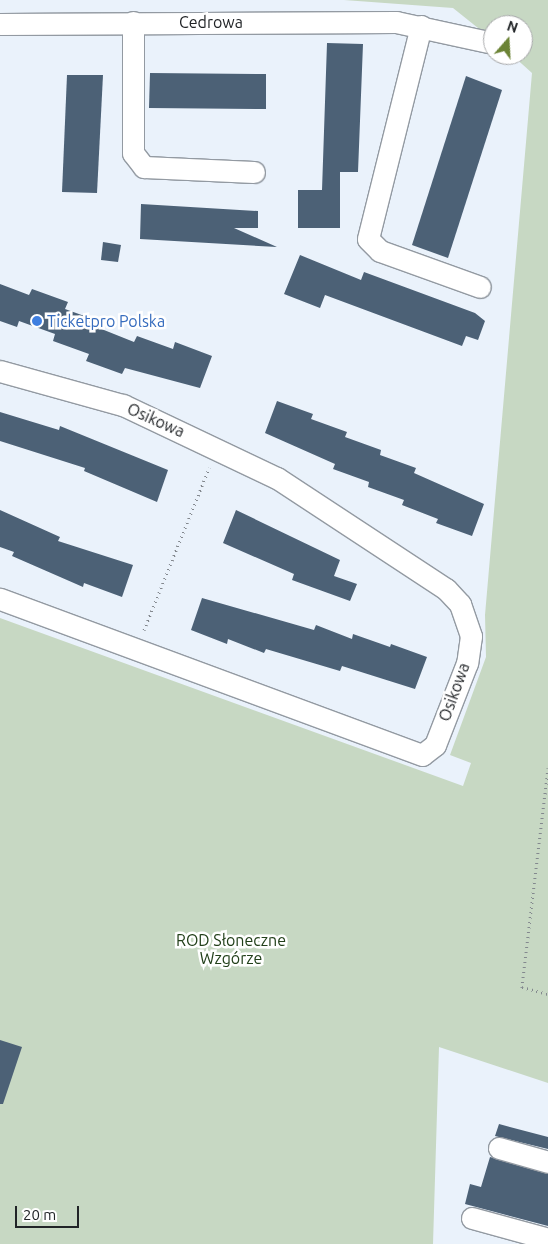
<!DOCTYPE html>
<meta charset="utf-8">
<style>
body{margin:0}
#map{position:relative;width:548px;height:1244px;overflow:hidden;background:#eaf2fb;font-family:Ubuntu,sans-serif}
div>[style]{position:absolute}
.green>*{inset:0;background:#c7d8c3}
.building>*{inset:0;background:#4c6176}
.path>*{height:3px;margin-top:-1.5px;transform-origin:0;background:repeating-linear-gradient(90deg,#83888e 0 1px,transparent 0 5px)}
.roads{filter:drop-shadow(1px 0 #939aa2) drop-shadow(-1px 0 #939aa2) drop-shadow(0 1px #939aa2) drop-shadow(0 -1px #939aa2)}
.minor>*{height:21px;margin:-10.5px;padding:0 10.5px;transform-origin:10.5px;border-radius:10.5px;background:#fff}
.dots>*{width:14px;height:14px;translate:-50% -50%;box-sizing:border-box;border:2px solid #fff;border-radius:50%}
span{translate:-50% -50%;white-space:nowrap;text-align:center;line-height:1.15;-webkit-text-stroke:5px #fff;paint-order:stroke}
.street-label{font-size:16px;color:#212427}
.shop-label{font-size:16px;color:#366cbe}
.left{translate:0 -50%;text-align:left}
.park-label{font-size:16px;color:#213f19}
.north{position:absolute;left:483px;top:15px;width:50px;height:50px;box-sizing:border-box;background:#fff;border:1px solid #a6a7a9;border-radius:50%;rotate:19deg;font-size:14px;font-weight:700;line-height:20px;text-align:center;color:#212427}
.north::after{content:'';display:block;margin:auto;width:18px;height:22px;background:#6b8335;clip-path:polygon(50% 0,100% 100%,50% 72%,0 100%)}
.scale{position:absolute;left:15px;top:1206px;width:64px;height:22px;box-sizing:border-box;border:2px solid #212427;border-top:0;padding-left:6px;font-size:15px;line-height:18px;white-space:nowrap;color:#212427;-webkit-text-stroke:4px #fff;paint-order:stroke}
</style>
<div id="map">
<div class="green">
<div style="clip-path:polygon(344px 0,548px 0,548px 1083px,439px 1047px,433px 1244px,0 1244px,0 618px,463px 786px,471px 763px,450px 755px,486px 657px,485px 615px,532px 73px,512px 55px,523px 55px,523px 25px,493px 25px,493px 40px,453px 8px)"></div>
</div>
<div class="building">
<div style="clip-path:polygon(327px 43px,363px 44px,358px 172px,340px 172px,340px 228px,298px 228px,298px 190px,322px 190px)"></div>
<div style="clip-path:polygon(150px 73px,266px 74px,266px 109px,149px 108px)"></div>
<div style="clip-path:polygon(67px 75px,103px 75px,97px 193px,62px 192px)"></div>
<div style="clip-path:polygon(466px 76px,502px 90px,448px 258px,412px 245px)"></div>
<div style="clip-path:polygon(141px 204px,258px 211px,258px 228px,234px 228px,277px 247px,140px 239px)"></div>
<div style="clip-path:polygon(103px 242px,121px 245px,118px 262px,101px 260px)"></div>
<div style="clip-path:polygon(300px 255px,361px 280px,364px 272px,475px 313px,485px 321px,478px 340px,466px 336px,462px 346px,325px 295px,320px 308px,284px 294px)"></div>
<div style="clip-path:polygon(0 284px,29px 295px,32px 289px,68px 302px,65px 309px,101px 322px,99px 328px,134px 342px,137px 336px,173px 349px,175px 342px,212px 356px,200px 388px,125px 368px,122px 374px,86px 361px,89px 354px,53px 341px,55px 334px,19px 321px,17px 327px,0 321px)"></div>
<div style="clip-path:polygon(277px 401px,313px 414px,311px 419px,347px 432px,345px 437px,381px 450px,380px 455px,416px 468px,414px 473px,484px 504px,472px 536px,436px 523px,438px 519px,402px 505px,404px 500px,368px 487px,369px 482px,333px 469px,335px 464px,265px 433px)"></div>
<div style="clip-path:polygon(0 412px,59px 430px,60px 426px,168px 470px,157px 502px,84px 471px,85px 468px,0 441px)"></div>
<div style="clip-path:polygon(0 510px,60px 537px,58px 541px,133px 565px,122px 597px,84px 583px,83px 587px,12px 556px,14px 552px,0 547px)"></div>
<div style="clip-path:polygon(236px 510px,340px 560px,334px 576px,357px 584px,350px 601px,292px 580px,294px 574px,223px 543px)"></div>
<div style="clip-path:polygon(202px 598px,314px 630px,316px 625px,352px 639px,353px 634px,390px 647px,391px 644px,427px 657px,415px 689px,342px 666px,340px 671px,266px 649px,264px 653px,228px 639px,227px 644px,191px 630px)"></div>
<div style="clip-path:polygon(0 1040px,22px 1047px,3px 1104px,0 1104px)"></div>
<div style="clip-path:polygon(499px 1124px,548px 1137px,548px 1149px,495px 1136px)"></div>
<div style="clip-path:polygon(490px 1157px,548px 1174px,548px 1226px,465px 1204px,470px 1184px,481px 1187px)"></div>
</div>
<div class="path">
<div style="left:144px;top:630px;width:175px;rotate:-68.1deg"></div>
<div style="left:548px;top:768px;width:221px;rotate:96.8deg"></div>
<div style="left:522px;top:987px;width:27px;rotate:15deg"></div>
</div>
<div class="roads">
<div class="minor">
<div style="left:133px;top:22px;width:131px;rotate:90deg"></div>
<div style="left:133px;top:153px;width:18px;rotate:52deg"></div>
<div style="left:144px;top:167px;width:110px;rotate:2.6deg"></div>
<div style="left:0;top:24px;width:396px;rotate:-0.3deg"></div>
<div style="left:396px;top:22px;width:99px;rotate:12.2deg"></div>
<div style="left:421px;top:26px;width:219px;rotate:104deg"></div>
<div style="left:368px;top:239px;width:17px;rotate:45deg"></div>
<div style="left:380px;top:251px;width:106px;rotate:19.8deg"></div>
<div style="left:0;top:371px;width:128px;rotate:15.5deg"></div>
<div style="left:123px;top:405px;width:170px;rotate:25.4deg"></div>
<div style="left:277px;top:478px;width:202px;rotate:33.3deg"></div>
<div style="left:446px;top:589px;width:21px;rotate:47deg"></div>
<div style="left:460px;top:604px;width:34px;rotate:71deg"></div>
<div style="left:471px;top:636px;width:27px;rotate:98deg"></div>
<div style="left:467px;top:663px;width:88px;rotate:111.3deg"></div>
<div style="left:435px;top:745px;width:16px;rotate:142deg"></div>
<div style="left:422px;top:755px;width:450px;rotate:-159.7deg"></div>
<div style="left:499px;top:1148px;width:51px;rotate:15.9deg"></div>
<div style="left:472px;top:1218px;width:79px;rotate:15.4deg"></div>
</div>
</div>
<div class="dots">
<div style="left:37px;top:321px;background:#3f7fe0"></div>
</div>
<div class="street-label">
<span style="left:211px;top:22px">Cedrowa</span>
<span style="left:156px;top:420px;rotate:24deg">Osikowa</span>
<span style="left:454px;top:692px;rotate:-70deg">Osikowa</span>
</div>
<div class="shop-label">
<span class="left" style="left:47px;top:321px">Ticketpro Polska</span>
</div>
<div class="park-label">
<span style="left:231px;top:949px">ROD Słoneczne<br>Wzgórze</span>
</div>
<div class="north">N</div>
<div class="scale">20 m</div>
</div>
